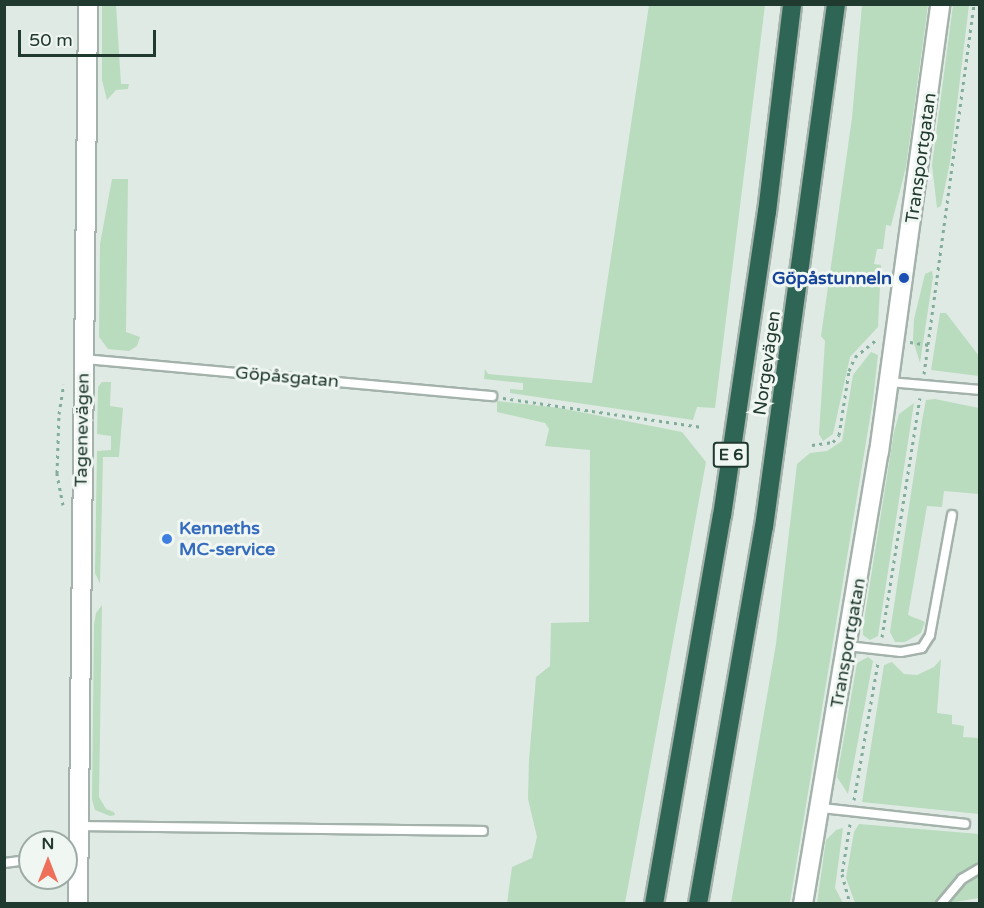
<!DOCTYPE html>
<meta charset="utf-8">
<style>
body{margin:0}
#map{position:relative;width:984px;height:908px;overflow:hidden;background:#e0eae4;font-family:"Varela Round",sans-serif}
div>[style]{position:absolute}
.green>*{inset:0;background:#b9dbbe}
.path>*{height:3px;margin-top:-1.5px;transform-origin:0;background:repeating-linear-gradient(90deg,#81ad9a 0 3px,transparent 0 7.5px)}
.roads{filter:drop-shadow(2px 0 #a3b2aa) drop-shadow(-2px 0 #a3b2aa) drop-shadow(0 2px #a3b2aa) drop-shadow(0 -2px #a3b2aa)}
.lane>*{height:8px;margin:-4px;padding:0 4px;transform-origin:4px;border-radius:4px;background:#fff}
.secondary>*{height:18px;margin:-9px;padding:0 9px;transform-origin:9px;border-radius:9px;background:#fff}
.highway>*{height:18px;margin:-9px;padding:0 9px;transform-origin:9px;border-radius:9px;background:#2e6554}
.dots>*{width:16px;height:16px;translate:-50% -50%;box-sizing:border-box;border:3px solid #f0f7f3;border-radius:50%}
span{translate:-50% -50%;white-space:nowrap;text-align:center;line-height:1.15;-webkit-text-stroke:6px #f0f7f3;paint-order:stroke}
.shield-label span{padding:2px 4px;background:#f0f7f3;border:2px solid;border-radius:4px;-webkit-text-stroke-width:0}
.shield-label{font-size:16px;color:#213a30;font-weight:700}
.street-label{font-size:18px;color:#213a30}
.transit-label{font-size:18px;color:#164399;font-weight:700}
.right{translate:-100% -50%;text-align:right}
.shop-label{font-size:18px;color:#366cbe;font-weight:700}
.left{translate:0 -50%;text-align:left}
.frame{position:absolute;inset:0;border:6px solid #213a30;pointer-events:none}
.north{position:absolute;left:18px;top:830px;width:60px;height:60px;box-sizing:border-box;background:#f0f7f3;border:2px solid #9daba5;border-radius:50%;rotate:0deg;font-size:16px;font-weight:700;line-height:24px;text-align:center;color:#213a30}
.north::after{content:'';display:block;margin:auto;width:21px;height:27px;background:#ee6f5a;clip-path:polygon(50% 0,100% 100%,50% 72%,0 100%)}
.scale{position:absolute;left:18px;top:30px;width:138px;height:27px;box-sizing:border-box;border:3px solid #213a30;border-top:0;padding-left:8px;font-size:18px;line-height:21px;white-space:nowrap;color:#213a30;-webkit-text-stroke:4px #f0f7f3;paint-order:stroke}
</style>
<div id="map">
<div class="green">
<div style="clip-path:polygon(102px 5px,116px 5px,121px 84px,129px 84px,128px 89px,116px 90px,107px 100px,102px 80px)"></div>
<div style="clip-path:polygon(649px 5px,765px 5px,715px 408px,697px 407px,693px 420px,510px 393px,510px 389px,523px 390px,523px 383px,484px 379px,485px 369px,488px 374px,592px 383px)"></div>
<div style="clip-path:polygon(862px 5px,928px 5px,906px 167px,891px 226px,886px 225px,883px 249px,877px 249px,874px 264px,881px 265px,878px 327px,850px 357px,833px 434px,823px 441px,819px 434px,825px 341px,821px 336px,852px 118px)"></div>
<div style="clip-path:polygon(953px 5px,969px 5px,950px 162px,941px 206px,937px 208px,932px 165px)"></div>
<div style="clip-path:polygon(112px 179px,128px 179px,126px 332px,140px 337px,137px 346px,129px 351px,108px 349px,99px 337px,100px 244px)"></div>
<div style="clip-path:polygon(932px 271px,933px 277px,920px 363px,913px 340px,914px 319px,925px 274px)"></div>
<div style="clip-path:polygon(940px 313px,946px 313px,979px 356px,979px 376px,931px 370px)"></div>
<div style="clip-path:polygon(871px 352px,878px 355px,873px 400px,790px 902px,731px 903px,776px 644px,797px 464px,810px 453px,827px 451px,842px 441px,853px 375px)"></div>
<div style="clip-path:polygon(102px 382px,111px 382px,110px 406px,123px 408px,119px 457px,103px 457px,100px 584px,95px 573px,97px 451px,111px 450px,111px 436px,97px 434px,98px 387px)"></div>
<div style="clip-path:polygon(935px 399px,979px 408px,979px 494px,944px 491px,942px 507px,927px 506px,908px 615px,925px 622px,921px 633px,905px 642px,895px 642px,890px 632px,922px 421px,926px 400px)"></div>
<div style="clip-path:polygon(497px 401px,560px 408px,682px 432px,706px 462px,625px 903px,507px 903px,512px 867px,532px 858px,537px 837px,528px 799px,529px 760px,536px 677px,550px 666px,551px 623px,589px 622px,590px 450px,545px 446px,549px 429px,545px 423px,497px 412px)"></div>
<div style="clip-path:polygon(914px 403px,878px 636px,870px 640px,863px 635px,863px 627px,894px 432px,899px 414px)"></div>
<div style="clip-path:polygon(102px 605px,99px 797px,106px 809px,114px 812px,115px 815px,110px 816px,95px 810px,92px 799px,94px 625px,96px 613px)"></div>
<div style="clip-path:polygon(868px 657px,873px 661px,848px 794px,837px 777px,857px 663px)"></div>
<div style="clip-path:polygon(941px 659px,937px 713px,952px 715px,952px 724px,964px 726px,963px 737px,979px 738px,979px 814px,862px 802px,884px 665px,892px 662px,904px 674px,917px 675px,934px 667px)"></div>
<div style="clip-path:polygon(859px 824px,979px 834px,979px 861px,957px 875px,934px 903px,855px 903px,846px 878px,854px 832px)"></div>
<div style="clip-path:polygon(843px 828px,835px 888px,843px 903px,817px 903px,826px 840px,836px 830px)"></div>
<div style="clip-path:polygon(979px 875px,979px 898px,949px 903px,963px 887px)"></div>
</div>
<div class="path">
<div style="left:910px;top:342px;width:19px;rotate:9deg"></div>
<div style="left:924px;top:374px;width:373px;rotate:-82.3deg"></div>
<div style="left:503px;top:398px;width:201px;rotate:8.3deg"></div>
<div style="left:812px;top:445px;width:21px;rotate:-8deg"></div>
<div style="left:833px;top:442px;width:9px;rotate:-49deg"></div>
<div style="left:839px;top:435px;width:65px;rotate:-81.1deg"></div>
<div style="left:849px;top:371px;width:15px;rotate:-67deg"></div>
<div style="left:855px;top:357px;width:28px;rotate:-39deg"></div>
<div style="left:63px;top:505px;width:33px;rotate:-101deg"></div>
<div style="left:57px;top:473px;width:59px;rotate:-88.1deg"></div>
<div style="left:59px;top:414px;width:30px;rotate:-81deg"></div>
<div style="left:882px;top:637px;width:242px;rotate:-81deg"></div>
<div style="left:854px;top:800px;width:140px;rotate:-80.1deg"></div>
<div style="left:850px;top:824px;width:51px;rotate:99.1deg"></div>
<div style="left:842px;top:874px;width:31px;rotate:75deg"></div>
</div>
<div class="roads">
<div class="lane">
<div style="left:84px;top:359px;width:410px;rotate:5.2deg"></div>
<div style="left:890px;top:382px;width:90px;rotate:5.1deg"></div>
<div style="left:847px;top:646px;width:54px;rotate:6.3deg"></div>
<div style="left:901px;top:652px;width:21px;rotate:-11deg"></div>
<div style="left:922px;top:648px;width:15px;rotate:-58deg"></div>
<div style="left:930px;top:635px;width:122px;rotate:-79.6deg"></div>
<div style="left:821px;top:808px;width:145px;rotate:6.3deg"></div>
<div style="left:80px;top:826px;width:403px;rotate:0.7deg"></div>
<div style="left:4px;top:863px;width:26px;rotate:-7deg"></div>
<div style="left:941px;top:904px;width:33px;rotate:-50deg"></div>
<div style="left:962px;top:879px;width:21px;rotate:-31deg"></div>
</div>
<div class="secondary">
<div style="left:78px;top:904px;width:900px;rotate:-89.36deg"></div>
<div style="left:803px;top:904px;width:458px;rotate:-80.5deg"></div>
<div style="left:879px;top:452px;width:452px;rotate:-82.2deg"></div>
</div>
<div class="highway">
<div style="left:654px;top:904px;width:394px;rotate:-80.1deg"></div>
<div style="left:722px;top:516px;width:307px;rotate:-81.6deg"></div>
<div style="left:767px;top:212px;width:209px;rotate:-83.1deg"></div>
<div style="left:698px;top:904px;width:383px;rotate:-80.1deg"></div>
<div style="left:764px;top:527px;width:528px;rotate:-82.16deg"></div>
</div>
</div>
<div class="dots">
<div style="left:904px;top:278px;background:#1a4fb4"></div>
<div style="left:167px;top:539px;background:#3f7fe0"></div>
</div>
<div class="shield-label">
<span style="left:731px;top:455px">E 6</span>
</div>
<div class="street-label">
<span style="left:921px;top:158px;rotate:-82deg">Transportgatan</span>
<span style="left:767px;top:363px;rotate:-82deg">Norgevägen</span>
<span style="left:287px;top:377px;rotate:5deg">Göpåsgatan</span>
<span style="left:82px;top:430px;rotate:-89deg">Tagenevägen</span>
<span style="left:848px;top:643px;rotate:-80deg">Transportgatan</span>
</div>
<div class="transit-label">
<span class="right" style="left:892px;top:278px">Göpåstunneln</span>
</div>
<div class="shop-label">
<span class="left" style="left:179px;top:539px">Kenneths<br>MC-service</span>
</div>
<div class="frame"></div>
<div class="north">N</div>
<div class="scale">50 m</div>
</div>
